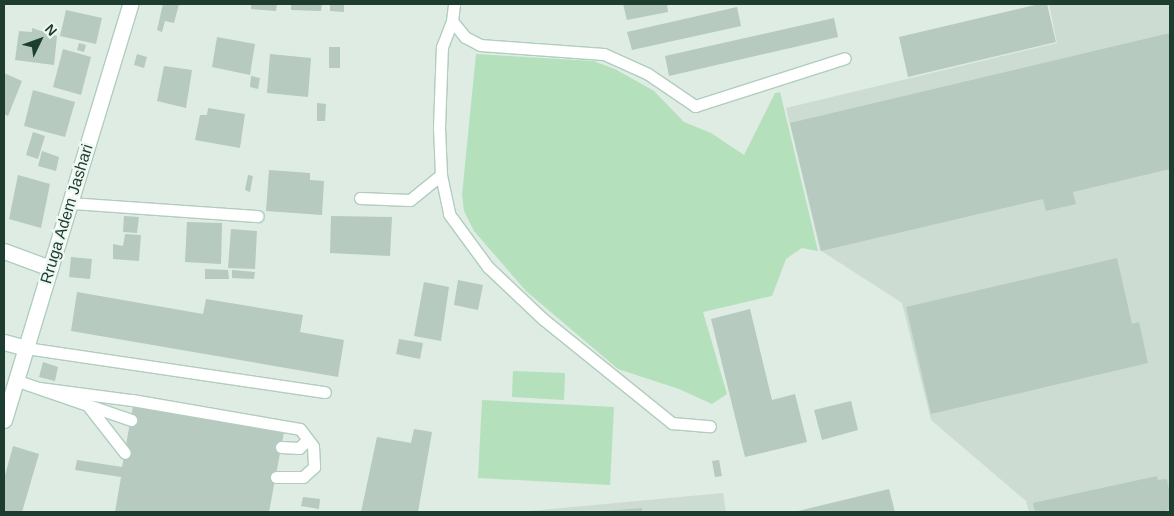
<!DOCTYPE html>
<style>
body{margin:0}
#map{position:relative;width:1174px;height:516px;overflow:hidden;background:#deece4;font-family:Arial,sans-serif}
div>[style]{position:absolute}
.built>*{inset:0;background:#ccdcd3}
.green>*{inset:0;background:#b4e0bb}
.building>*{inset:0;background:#b6cabf}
.roads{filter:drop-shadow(1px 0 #b0cdbf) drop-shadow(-1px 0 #b0cdbf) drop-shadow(0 1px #b0cdbf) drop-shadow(0 -1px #b0cdbf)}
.service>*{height:11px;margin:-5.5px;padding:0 5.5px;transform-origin:5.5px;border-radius:5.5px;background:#fff}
.minor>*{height:15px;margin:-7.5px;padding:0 7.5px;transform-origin:7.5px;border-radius:7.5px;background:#fff}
.secondary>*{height:15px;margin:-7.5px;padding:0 7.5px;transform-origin:7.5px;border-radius:7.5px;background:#fff}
span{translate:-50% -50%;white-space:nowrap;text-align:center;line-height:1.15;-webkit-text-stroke:4.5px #eff8f2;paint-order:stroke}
.street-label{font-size:16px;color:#1e3d31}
.frame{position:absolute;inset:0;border:5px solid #1e3d31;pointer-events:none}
.north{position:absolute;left:15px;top:15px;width:50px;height:50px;-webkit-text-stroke:4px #eff8f2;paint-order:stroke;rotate:48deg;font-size:14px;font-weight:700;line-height:20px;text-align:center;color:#1e3d31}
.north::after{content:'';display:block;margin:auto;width:18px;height:22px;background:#1e3d31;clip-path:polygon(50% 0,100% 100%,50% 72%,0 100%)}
</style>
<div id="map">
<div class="built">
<div style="clip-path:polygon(1049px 4px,1170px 4px,1170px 512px,1029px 512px,1026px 501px,931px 420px,902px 303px,820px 250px,786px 108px,1057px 43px)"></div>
<div style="clip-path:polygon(723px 493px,726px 512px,519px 512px)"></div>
</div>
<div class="green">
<div style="clip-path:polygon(476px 54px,593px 61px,615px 69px,654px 91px,684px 122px,711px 133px,744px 155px,775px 93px,780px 92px,818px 251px,802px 248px,786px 259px,772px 296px,703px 312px,727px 394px,712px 404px,679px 389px,618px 369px,526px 291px,474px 231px,464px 211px,462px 195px)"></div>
<div style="clip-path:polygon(513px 371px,565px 373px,564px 400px,512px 397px)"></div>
<div style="clip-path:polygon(482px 400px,614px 407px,610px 485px,478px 478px)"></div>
</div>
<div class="building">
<div style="clip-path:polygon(163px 4px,179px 4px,174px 23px,165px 21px,162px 32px,157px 30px)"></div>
<div style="clip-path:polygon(251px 4px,277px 4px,276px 11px,251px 9px)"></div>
<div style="clip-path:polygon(291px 4px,322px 4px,321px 11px,291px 10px)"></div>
<div style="clip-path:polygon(330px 4px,344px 4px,344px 12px,330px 11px)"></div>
<div style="clip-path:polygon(623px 4px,667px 4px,668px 12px,627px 20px)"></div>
<div style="clip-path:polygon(1039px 4px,1047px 4px,1056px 42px,908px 77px,899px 37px)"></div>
<div style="clip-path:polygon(737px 7px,741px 26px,632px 50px,627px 32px)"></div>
<div style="clip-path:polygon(66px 10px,102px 18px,96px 44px,60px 36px)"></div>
<div style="clip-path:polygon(834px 18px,838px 37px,669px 76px,665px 56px)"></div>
<div style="clip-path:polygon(32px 28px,57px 36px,54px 65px,15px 60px,19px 31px,32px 32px)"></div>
<div style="clip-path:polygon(1170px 33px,1170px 169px,1073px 192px,1076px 204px,1046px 211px,1043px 199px,821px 251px,790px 123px)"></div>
<div style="clip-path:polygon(217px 37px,255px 44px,250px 75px,212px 67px)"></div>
<div style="clip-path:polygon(79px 43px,86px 45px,84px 52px,77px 50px)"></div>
<div style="clip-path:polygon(329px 47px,340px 47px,340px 68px,329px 68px)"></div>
<div style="clip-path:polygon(63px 49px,91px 57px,81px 95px,53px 87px)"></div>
<div style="clip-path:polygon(137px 54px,147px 57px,144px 68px,134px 65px)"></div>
<div style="clip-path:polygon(270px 54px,311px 58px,308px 97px,267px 93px)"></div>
<div style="clip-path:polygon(164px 66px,192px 70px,186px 108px,157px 101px)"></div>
<div style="clip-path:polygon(4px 73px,22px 81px,8px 116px,4px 114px)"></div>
<div style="clip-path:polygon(251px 76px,260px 78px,258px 89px,250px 87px)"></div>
<div style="clip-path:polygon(33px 90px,75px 102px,65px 137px,24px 126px)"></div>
<div style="clip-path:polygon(317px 103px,326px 104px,325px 121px,317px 121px)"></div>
<div style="clip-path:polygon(208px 108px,245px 114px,240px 148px,195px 140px,200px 115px,207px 115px)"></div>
<div style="clip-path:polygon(33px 132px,45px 136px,38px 159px,26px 155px)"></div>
<div style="clip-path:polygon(42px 151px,59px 157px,56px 171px,38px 166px)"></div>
<div style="clip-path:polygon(269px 170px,310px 173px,310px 180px,324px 181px,322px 215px,266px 211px)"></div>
<div style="clip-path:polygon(18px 175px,50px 184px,41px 228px,9px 219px)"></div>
<div style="clip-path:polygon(248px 175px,253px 176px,250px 192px,245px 190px)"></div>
<div style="clip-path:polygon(124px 216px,139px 217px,137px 233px,123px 232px)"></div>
<div style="clip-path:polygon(331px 216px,392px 217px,390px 256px,330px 253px)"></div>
<div style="clip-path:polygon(187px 222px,222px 223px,221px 264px,185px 262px)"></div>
<div style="clip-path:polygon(231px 229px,257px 231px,255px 269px,228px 268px)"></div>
<div style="clip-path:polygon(125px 234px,141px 235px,139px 261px,113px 259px,113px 244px,123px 246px)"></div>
<div style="clip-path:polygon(71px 257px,92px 259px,90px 279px,69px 277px)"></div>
<div style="clip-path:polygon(1117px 258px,1132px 324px,1139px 322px,1148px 363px,931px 414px,906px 307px)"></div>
<div style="clip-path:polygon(205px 269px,228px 270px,229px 279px,205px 279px)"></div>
<div style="clip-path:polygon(232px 270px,255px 272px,254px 279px,232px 278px)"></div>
<div style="clip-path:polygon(458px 280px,483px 285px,478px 310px,454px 305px)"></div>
<div style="clip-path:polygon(424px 282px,449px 287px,441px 341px,414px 336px)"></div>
<div style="clip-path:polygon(77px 292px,203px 314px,206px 299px,303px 315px,300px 332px,344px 340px,338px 377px,71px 331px)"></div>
<div style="clip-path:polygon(750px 309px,772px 400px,795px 394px,807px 442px,745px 457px,711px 319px)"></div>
<div style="clip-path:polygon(399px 339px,423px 343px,420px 359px,396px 354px)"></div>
<div style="clip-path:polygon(43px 362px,58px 367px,55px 381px,39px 377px)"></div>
<div style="clip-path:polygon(851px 401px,858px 430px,822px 440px,814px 410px)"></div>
<div style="clip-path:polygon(133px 406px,284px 432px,269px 512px,115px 512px,121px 477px,75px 470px,77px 460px,122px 467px)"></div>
<div style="clip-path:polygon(414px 429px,432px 432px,418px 512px,361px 512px,377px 437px,411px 443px)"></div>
<div style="clip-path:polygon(13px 446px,39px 454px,22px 512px,4px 512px,4px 479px)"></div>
<div style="clip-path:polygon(719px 460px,722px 476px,715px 477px,712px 461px)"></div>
<div style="clip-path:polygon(1157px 476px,1158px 480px,1167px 479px,1170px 495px,1170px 508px,1165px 512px,1035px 512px,1033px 503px)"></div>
<div style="clip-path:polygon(889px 489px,895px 512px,794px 512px)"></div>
<div style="clip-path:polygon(303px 497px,320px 499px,319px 509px,301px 506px)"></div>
<div style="clip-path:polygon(642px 508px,642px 512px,605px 512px,605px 511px)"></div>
</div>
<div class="roads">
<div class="service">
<div style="left:452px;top:21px;width:21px;rotate:51deg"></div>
<div style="left:465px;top:37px;width:17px;rotate:28deg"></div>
<div style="left:480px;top:45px;width:124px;rotate:4.2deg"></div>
<div style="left:604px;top:54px;width:48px;rotate:24.4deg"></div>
<div style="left:648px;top:74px;width:57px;rotate:34.2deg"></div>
<div style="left:695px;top:106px;width:157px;rotate:-17.7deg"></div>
<div style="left:441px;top:175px;width:40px;rotate:78deg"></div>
<div style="left:449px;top:214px;width:66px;rotate:53.7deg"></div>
<div style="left:488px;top:267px;width:76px;rotate:43.4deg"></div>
<div style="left:543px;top:319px;width:166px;rotate:38.9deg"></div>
<div style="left:672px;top:423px;width:38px;rotate:5deg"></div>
<div style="left:360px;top:198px;width:50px;rotate:2.3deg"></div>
<div style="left:410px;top:200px;width:40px;rotate:-39deg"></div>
<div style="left:441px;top:175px;width:48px;rotate:-92.4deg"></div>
<div style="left:439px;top:127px;width:80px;rotate:-87.9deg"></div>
<div style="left:442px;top:47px;width:28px;rotate:-69deg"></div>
<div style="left:452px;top:21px;width:17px;rotate:-83deg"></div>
<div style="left:71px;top:203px;width:187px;rotate:4deg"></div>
<div style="left:26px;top:348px;width:302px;rotate:8.4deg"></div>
<div style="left:15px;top:380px;width:123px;rotate:19deg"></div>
<div style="left:39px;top:388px;width:94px;rotate:7.4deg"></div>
<div style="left:132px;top:400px;width:170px;rotate:9.8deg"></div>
<div style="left:300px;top:429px;width:21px;rotate:53deg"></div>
<div style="left:313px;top:446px;width:21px;rotate:87deg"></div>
<div style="left:314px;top:467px;width:15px;rotate:138deg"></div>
<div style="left:303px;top:477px;width:27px;rotate:180deg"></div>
<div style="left:89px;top:407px;width:58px;rotate:52deg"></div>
<div style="left:281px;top:447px;width:18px;rotate:3deg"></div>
<div style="left:299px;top:448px;width:11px;rotate:-45deg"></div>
</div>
<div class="minor">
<div style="left:4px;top:251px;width:49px;rotate:20.3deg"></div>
<div style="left:4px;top:342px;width:23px;rotate:15deg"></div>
</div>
<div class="secondary">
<div style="left:4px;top:420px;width:435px;rotate:-73.1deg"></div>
</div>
</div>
<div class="street-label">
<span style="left:67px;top:214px;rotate:-73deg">Rruga Adem Jashari</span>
</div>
<div class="frame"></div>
<div class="north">N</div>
</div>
